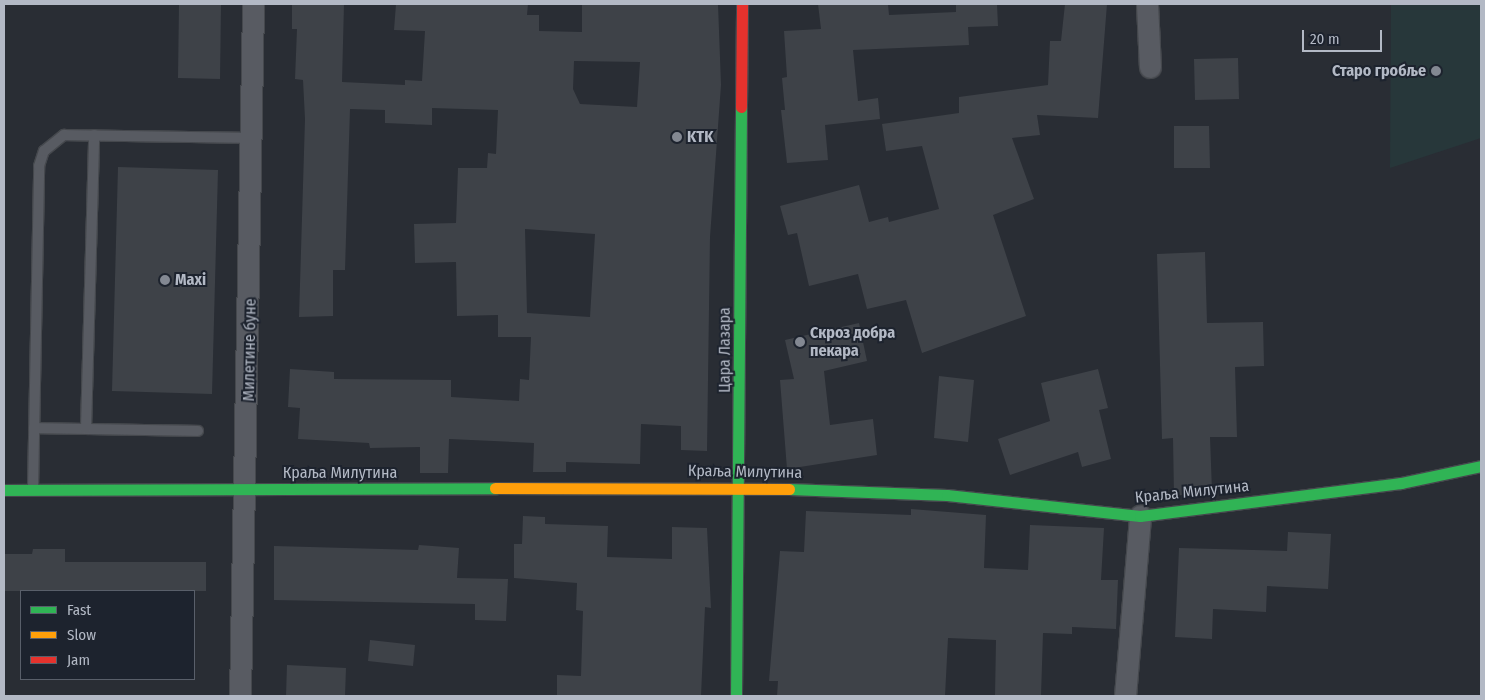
<!DOCTYPE html>
<meta charset="utf-8">
<style>
body{margin:0}
#map{position:relative;width:1485px;height:700px;overflow:hidden;background:#292d34;font-family:"Fira Sans Condensed",sans-serif}
div>[style]{position:absolute}
.green>*{inset:0;background:#27373a}
.building>*{inset:0;background:#3e4248}
.roads{filter:drop-shadow(1px 0 #45484d) drop-shadow(-1px 0 #45484d) drop-shadow(0 1px #45484d) drop-shadow(0 -1px #45484d)}
.lane>*{height:10px;margin:-5px;padding:0 5px;transform-origin:5px;border-radius:5px;background:#585b62}
.street>*{height:21px;margin:-10.5px;padding:0 10.5px;transform-origin:10.5px;border-radius:10.5px;background:#585b62}
.fast>*{height:11px;margin:-5.5px;padding:0 5.5px;transform-origin:5.5px;border-radius:5.5px;background:#30b455}
.slow>*{height:11px;margin:-5.5px;padding:0 5.5px;transform-origin:5.5px;border-radius:5.5px;background:#ff9f0a}
.jam>*{height:11px;margin:-5.5px;padding:0 5.5px;transform-origin:5.5px;border-radius:5.5px;background:#e5322d}
.dots>*{width:14px;height:14px;translate:-50% -50%;box-sizing:border-box;border:2px solid #1d232e;border-radius:50%}
span{translate:-50% -50%;white-space:nowrap;text-align:center;line-height:1.15;-webkit-text-stroke:4px #1d232e;paint-order:stroke}
.poi-label{font-size:16px;color:#b3b9c5;font-weight:700}
.right{translate:-100% -50%;text-align:right}
.left{translate:0 -50%;text-align:left}
.street-label{font-size:16px;color:#b3b9c5}
.frame{position:absolute;inset:0;border:5px solid #b3b9c5;pointer-events:none}
.legend{position:absolute;left:20px;top:590px;width:175px;height:90px;box-sizing:border-box;background:#1d232e;border:1px solid #595f6a;margin:0;padding:6px 9px;list-style:none;font-size:15px;color:#b3b9c5}
.legend li{display:flex;align-items:center;gap:10px;height:25px}
.legend b{width:25px;border:1px solid #595f6a}
.scale{position:absolute;left:1302px;top:30px;width:80px;height:22px;box-sizing:border-box;border:2px solid #b3b9c5;border-top:0;padding-left:6px;font-size:15px;line-height:18px;white-space:nowrap;color:#b3b9c5;-webkit-text-stroke:4px #1d232e;paint-order:stroke}
</style>
<div id="map">
<div class="green">
<div style="clip-path:polygon(1391px 4px,1481px 4px,1481px 138px,1390px 168px)"></div>
</div>
<div class="building">
<div style="clip-path:polygon(179px 4px,221px 4px,220px 79px,178px 78px)"></div>
<div style="clip-path:polygon(evenodd,292px 4px,344px 4px,342px 82px,405px 85px,405px 80px,422px 81px,425px 31px,394px 30px,396px 4px,528px 4px,527px 15px,539px 15px,539px 31px,582px 32px,582px 4px,718px 4px,721px 85px,710px 237px,707px 451px,681px 450px,681px 426px,641px 424px,640px 464px,566px 462px,566px 472px,533px 472px,534px 443px,449px 439px,448px 473px,420px 473px,420px 447px,370px 448px,369px 443px,298px 439px,300px 408px,288px 407px,290px 369px,334px 372px,334px 379px,451px 380px,451px 397px,519px 401px,520px 379px,529px 380px,531px 337px,498px 337px,498px 315px,457px 316px,456px 262px,415px 263px,414px 224px,456px 223px,458px 168px,487px 168px,488px 153px,496px 154px,498px 110px,432px 108px,432px 125px,385px 123px,385px 110px,350px 109px,345px 270px,333px 270px,333px 316px,299px 317px,305px 119px,303px 80px,295px 79px,297px 29px,292px 29px,292px 4px,574px 61px,640px 62px,637px 107px,580px 104px,573px 89px,574px 61px,292px 4px,525px 229px,595px 234px,590px 317px,527px 313px,525px 229px)"></div>
<div style="clip-path:polygon(818px 4px,888px 4px,889px 15px,956px 12px,956px 4px,997px 4px,998px 26px,968px 27px,969px 45px,853px 50px,858px 101px,878px 98px,880px 119px,825px 125px,828px 160px,787px 163px,781px 110px,785px 110px,782px 78px,787px 77px,784px 31px,821px 29px)"></div>
<div style="clip-path:polygon(1065px 4px,1107px 4px,1098px 118px,1037px 115px,1040px 135px,1012px 138px,1034px 199px,993px 215px,1026px 316px,922px 353px,906px 300px,867px 309px,858px 274px,809px 286px,797px 233px,788px 235px,780px 206px,859px 185px,869px 222px,888px 217px,889px 222px,939px 209px,922px 146px,886px 151px,882px 124px,959px 113px,959px 97px,1048px 85px,1050px 41px,1061px 41px)"></div>
<div style="clip-path:polygon(1238px 58px,1239px 99px,1195px 100px,1194px 59px)"></div>
<div style="clip-path:polygon(1174px 126px,1209px 126px,1210px 168px,1174px 168px)"></div>
<div style="clip-path:polygon(118px 167px,218px 170px,212px 394px,112px 391px)"></div>
<div style="clip-path:polygon(1205px 252px,1207px 323px,1263px 322px,1264px 366px,1235px 367px,1237px 437px,1210px 437px,1212px 491px,1174px 496px,1173px 438px,1162px 439px,1157px 254px)"></div>
<div style="clip-path:polygon(859px 323px,867px 361px,824px 371px,830px 425px,873px 419px,877px 455px,787px 469px,780px 380px,794px 379px,785px 340px)"></div>
<div style="clip-path:polygon(1098px 369px,1108px 408px,1099px 410px,1111px 459px,1082px 467px,1078px 452px,1010px 475px,998px 439px,1050px 421px,1041px 383px)"></div>
<div style="clip-path:polygon(939px 376px,974px 380px,968px 442px,934px 438px)"></div>
<div style="clip-path:polygon(911px 509px,986px 515px,984px 568px,1028px 570px,1030px 525px,1104px 528px,1101px 580px,1118px 580px,1116px 629px,1072px 627px,1072px 634px,1043px 633px,1041px 696px,995px 696px,996px 640px,948px 638px,945px 696px,777px 696px,778px 681px,769px 681px,780px 551px,804px 552px,806px 511px,911px 515px)"></div>
<div style="clip-path:polygon(523px 516px,545px 517px,545px 524px,608px 526px,607px 557px,672px 559px,672px 527px,707px 528px,711px 608px,705px 607px,701px 696px,557px 696px,557px 675px,581px 676px,583px 611px,576px 610px,577px 583px,514px 578px,514px 544px,522px 544px)"></div>
<div style="clip-path:polygon(1288px 532px,1331px 534px,1328px 589px,1267px 586px,1266px 612px,1213px 609px,1212px 639px,1175px 637px,1179px 548px,1287px 551px)"></div>
<div style="clip-path:polygon(419px 545px,459px 548px,457px 578px,508px 579px,506px 621px,475px 620px,475px 604px,274px 600px,274px 546px,418px 550px)"></div>
<div style="clip-path:polygon(33px 549px,65px 549px,65px 562px,206px 562px,206px 591px,4px 591px,4px 554px,32px 554px)"></div>
<div style="clip-path:polygon(370px 640px,415px 645px,413px 666px,368px 661px)"></div>
<div style="clip-path:polygon(287px 665px,346px 668px,345px 696px,286px 696px)"></div>
</div>
<div class="roads">
<div class="lane">
<div style="left:34px;top:428px;width:164px;rotate:1deg"></div>
<div style="left:86px;top:429px;width:294px;rotate:-88.4deg"></div>
<div style="left:33px;top:489px;width:323px;rotate:-88.9deg"></div>
<div style="left:39px;top:166px;width:16px;rotate:-72deg"></div>
<div style="left:44px;top:151px;width:26px;rotate:-39deg"></div>
<div style="left:64px;top:135px;width:187px;rotate:0.9deg"></div>
</div>
<div class="street">
<div style="left:1147px;top:4px;width:63px;rotate:87.3deg"></div>
<div style="left:240px;top:696px;width:692px;rotate:-88.92deg"></div>
<div style="left:1125px;top:696px;width:181px;rotate:-85.2deg"></div>
</div>
<div class="fast">
<div style="left:789px;top:489px;width:158px;rotate:2.2deg"></div>
<div style="left:947px;top:495px;width:194px;rotate:6.2deg"></div>
<div style="left:1140px;top:516px;width:263px;rotate:-7.2deg"></div>
<div style="left:1401px;top:483px;width:82px;rotate:-12deg"></div>
<div style="left:4px;top:490px;width:491px;rotate:-0.2deg"></div>
<div style="left:736px;top:696px;width:589px;rotate:-89.51deg"></div>
</div>
<div class="slow">
<div style="left:495px;top:488px;width:294px;rotate:0.2deg"></div>
</div>
<div class="jam">
<div style="left:741px;top:107px;width:103px;rotate:-89.4deg"></div>
</div>
</div>
<div class="dots">
<div style="left:1436px;top:71px;background:#838892"></div>
<div style="left:677px;top:137px;background:#838892"></div>
<div style="left:165px;top:280px;background:#838892"></div>
<div style="left:800px;top:342px;background:#838892"></div>
</div>
<div class="poi-label">
<span class="right" style="left:1426px;top:71px">Старо гробље</span>
<span class="left" style="left:687px;top:137px">KTK</span>
<span class="left" style="left:175px;top:280px">Maxi</span>
<span class="left" style="left:810px;top:342px">Скроз добра<br>пекара</span>
</div>
<div class="street-label">
<span style="left:250px;top:350px;rotate:-89deg">Милетине буне</span>
<span style="left:725px;top:350px;rotate:-90deg">Цара Лазара</span>
<span style="left:745px;top:472px;rotate:1deg">Краља Милутина</span>
<span style="left:340px;top:473px">Краља Милутина</span>
<span style="left:1192px;top:492px;rotate:-6deg">Краља Милутина</span>
</div>
<div class="frame"></div>
<ul class="legend">
<li><b style="height:6px;background:#30b455"></b>Fast</li>
<li><b style="height:6px;background:#ff9f0a"></b>Slow</li>
<li><b style="height:6px;background:#e5322d"></b>Jam</li>
</ul>
<div class="scale">20 m</div>
</div>
